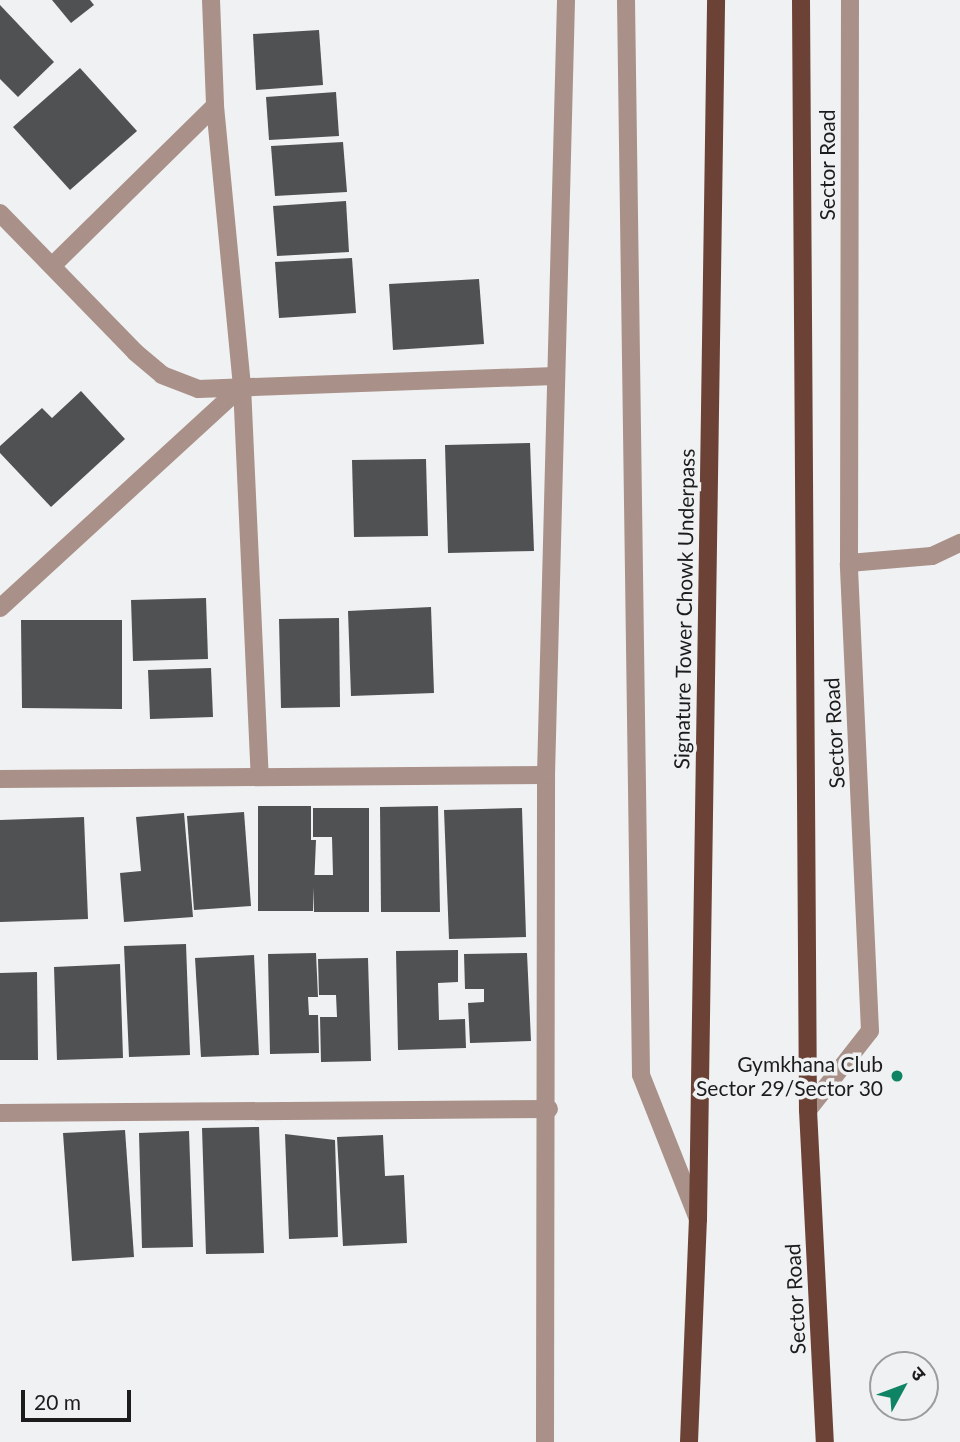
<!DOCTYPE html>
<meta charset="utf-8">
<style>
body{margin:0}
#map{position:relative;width:960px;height:1442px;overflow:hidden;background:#eff1f2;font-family:Lato,"Noto Sans Devanagari",sans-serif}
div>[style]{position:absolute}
.building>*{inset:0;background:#505152}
.minor>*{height:18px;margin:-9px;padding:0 9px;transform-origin:9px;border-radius:9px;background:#a99088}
.major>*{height:18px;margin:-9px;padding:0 9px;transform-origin:9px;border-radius:9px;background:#6b4235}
.dots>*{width:19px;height:19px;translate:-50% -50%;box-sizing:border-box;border:4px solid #eff1f2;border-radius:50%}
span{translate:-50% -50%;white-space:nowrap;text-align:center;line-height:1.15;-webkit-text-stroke:7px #eff1f2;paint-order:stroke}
.street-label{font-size:21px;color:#1c1c1d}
.poi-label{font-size:21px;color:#1c1c1d}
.right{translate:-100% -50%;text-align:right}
.north{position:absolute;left:869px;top:1351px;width:70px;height:70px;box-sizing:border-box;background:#eff1f2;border:2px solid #9b9c9d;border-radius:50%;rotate:49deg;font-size:19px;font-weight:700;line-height:28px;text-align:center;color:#1c1c1d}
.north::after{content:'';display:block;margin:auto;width:24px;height:32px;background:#0f8464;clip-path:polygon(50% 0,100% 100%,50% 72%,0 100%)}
.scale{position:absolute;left:21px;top:1390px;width:110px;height:32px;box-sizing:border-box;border:4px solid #1c1c1d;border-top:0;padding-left:9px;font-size:21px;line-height:24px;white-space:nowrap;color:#1c1c1d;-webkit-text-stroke:5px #eff1f2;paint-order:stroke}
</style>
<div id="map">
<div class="building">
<div style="clip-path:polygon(52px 0,90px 0,94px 5px,71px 23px)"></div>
<div style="clip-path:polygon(0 5px,54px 62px,18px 97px,0 79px)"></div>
<div style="clip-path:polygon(319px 30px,323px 85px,256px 90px,253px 34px)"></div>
<div style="clip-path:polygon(80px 68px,137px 131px,70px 190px,13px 127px)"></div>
<div style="clip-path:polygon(336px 92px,339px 136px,269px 140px,266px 97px)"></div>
<div style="clip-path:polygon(343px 142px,347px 192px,275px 196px,271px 146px)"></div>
<div style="clip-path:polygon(346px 201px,349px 252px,277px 256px,273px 206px)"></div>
<div style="clip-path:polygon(352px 258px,356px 313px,279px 318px,275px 262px)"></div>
<div style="clip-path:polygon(479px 279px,484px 344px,393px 350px,389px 284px)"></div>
<div style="clip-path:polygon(81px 391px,125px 439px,51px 507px,0 453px,0 446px,42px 408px,52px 418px)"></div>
<div style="clip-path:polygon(530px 443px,534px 551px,448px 553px,445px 445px)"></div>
<div style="clip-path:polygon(426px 459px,428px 536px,354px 537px,352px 460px)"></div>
<div style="clip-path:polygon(206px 598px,208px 659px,133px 661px,131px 600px)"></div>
<div style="clip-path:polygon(431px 607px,434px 693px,351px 696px,348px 611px)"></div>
<div style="clip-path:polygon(339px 618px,340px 707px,281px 708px,279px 619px)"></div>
<div style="clip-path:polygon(21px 620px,122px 620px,122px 709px,22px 708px)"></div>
<div style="clip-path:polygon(211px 668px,213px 717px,150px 719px,148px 670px)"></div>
<div style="clip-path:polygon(258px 806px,311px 806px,311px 840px,316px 840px,313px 911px,258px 911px)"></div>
<div style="clip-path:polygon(438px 806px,440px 912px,381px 912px,380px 807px)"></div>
<div style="clip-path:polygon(313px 808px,369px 808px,369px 912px,314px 912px,314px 875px,333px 875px,332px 837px,313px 837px)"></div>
<div style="clip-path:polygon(522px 808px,526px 937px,449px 939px,444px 810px)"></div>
<div style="clip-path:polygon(244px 812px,251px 906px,194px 910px,187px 816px)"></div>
<div style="clip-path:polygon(184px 813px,193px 917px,124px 922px,120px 873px,141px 871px,136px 817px)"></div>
<div style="clip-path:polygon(84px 817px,88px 919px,0 922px,0 820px)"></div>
<div style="clip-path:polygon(186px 944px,190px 1055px,129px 1057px,124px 946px)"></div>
<div style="clip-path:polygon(458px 950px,458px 982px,438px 983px,439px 1020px,465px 1019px,466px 1048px,398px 1050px,396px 951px)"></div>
<div style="clip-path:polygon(316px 953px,318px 997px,308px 997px,309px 1015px,318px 1015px,319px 1053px,270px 1054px,268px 954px)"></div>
<div style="clip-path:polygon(527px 953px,531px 1041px,470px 1043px,468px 1003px,484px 1002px,484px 989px,465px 989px,464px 954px)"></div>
<div style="clip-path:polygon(254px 955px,259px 1055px,201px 1057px,195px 958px)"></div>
<div style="clip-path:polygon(368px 958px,371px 1061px,321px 1062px,320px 1017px,337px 1017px,336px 995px,319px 995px,318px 959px)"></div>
<div style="clip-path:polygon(120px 964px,123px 1058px,57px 1060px,54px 967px)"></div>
<div style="clip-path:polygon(37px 972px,38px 1060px,0 1060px,0 973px)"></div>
<div style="clip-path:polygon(259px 1127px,264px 1253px,206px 1254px,202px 1128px)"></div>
<div style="clip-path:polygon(125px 1130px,134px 1257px,72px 1261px,63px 1133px)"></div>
<div style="clip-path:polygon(189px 1131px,193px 1247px,142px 1248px,139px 1133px)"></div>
<div style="clip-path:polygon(285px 1134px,335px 1140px,338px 1237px,289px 1239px)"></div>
<div style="clip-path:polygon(383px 1135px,385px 1176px,404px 1175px,407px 1243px,343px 1246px,337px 1137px)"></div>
</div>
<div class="minor">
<div style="left:211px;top:0;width:106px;rotate:87.8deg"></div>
<div style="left:215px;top:106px;width:281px;rotate:84.5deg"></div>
<div style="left:242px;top:386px;width:391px;rotate:87.4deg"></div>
<div style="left:626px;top:0;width:1075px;rotate:89.2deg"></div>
<div style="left:641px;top:1075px;width:155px;rotate:68.4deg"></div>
<div style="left:0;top:213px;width:194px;rotate:45.8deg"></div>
<div style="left:135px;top:352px;width:35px;rotate:40deg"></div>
<div style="left:162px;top:375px;width:39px;rotate:21deg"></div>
<div style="left:198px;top:389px;width:357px;rotate:-2.1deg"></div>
<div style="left:52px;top:266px;width:228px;rotate:-44.5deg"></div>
<div style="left:849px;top:563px;width:83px;rotate:-4.8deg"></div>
<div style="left:932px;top:556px;width:31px;rotate:-25deg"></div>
<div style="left:0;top:608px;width:328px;rotate:-42.5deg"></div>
<div style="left:0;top:779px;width:546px;rotate:-0.42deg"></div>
<div style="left:808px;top:1110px;width:100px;rotate:-51.9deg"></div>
<div style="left:870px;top:1031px;width:468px;rotate:-92.6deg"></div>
<div style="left:849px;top:563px;width:563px;rotate:-89.9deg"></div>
<div style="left:0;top:1113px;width:549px;rotate:-0.42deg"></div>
<div style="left:545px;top:1442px;width:667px;rotate:-89.91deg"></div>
<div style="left:546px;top:775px;width:775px;rotate:-88.52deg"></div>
</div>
<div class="major">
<div style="left:801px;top:0;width:1110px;rotate:89.64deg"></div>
<div style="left:808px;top:1110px;width:332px;rotate:87.1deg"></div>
<div style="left:689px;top:1442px;width:223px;rotate:-87.7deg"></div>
<div style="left:698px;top:1219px;width:1219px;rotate:-89.15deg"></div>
</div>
<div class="dots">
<div style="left:897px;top:1076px;background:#0f8464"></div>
</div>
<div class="street-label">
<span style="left:827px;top:165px;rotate:-90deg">Sector Road</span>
<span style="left:684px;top:609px;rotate:-89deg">Signature Tower Chowk Underpass</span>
<span style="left:834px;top:733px;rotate:-93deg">Sector Road</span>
<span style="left:795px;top:1299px;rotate:-93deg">Sector Road</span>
</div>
<div class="poi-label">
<span class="right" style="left:883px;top:1076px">Gymkhana Club<br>Sector 29/Sector 30</span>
</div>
<div class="north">उ</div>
<div class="scale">20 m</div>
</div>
